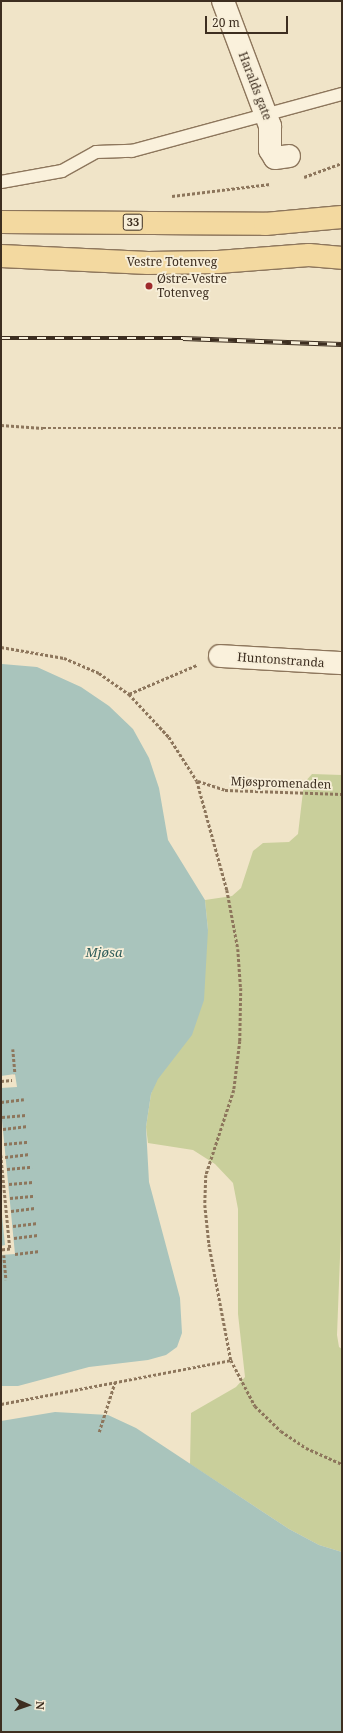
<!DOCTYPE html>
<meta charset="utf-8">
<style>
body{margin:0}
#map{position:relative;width:343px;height:1733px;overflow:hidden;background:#f0e4c8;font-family:"Noto Serif",serif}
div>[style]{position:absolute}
.green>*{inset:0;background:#c9cf9b}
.water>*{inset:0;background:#a9c4bc}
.pier>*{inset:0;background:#f0e4c8}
.path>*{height:2.5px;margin-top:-1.25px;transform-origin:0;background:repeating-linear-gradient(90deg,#8d765c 0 3px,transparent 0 5px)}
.roads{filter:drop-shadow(1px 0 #8d765c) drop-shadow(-1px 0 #8d765c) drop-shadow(0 1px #8d765c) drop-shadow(0 -1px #8d765c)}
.lane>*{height:12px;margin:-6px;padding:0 6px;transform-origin:6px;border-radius:6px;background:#faf1dc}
.street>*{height:22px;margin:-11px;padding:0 11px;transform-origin:11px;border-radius:11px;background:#faf1dc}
.primary>*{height:22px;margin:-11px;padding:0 11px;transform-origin:11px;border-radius:11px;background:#f3d9a0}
.rail>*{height:4.5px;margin-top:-2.25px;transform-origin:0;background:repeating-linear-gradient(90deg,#f7eed8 0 9px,#3d2e20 0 18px);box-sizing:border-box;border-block:1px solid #3d2e20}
.dots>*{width:11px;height:11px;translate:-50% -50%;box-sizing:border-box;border:2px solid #f7eed8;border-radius:50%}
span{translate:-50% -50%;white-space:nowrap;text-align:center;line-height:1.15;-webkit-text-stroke:3.5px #f7eed8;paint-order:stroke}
.shield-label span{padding:1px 3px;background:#f7eed8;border:1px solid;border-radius:3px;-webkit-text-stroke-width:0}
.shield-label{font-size:11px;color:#3d2e20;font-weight:700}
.street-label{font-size:12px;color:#3d2e20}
.poi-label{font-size:12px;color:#3d2e20}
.left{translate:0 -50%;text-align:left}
.water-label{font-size:13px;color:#2f5d5a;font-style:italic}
.frame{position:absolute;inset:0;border:2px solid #3d2e20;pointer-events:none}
.north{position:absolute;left:8px;top:1685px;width:40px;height:40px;-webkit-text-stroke:3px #f7eed8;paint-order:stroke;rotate:92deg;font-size:11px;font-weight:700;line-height:16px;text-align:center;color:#3d2e20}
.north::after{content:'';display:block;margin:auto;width:14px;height:18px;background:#3d2e20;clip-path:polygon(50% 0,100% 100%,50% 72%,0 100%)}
.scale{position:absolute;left:205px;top:16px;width:83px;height:18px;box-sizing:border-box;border:2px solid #3d2e20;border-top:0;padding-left:5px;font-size:12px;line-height:14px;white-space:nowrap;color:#3d2e20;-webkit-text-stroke:3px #f7eed8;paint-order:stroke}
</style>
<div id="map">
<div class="green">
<div style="clip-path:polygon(312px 774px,342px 775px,342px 1206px,337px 1335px,339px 1347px,342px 1349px,342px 1552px,319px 1545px,289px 1529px,190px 1464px,191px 1413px,236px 1387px,245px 1377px,238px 1314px,238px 1209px,233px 1183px,215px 1164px,193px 1150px,148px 1143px,146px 1127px,151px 1094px,208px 930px,205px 900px,232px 896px,241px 888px,253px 851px,263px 843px,289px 842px,298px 834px,304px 783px)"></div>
</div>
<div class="water">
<div style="clip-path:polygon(2px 664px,37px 667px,81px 687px,109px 706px,133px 729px,149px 758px,159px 788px,168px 840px,205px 900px,208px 930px,204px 1000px,192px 1035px,158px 1079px,151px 1094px,146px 1127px,149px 1182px,180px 1298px,182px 1333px,177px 1347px,166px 1355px,148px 1360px,89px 1367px,18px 1386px,1px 1386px)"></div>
<div style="clip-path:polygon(55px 1412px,108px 1415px,136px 1428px,289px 1529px,319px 1545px,342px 1552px,342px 1732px,1px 1732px,1px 1421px)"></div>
</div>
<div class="pier">
<div style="clip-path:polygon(15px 1074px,17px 1087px,1px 1088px,1px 1076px)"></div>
<div style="clip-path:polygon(1px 1110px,15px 1254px,1px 1255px,1px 1246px,5px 1245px,1px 1206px)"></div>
</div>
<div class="path">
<div style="left:304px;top:177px;width:40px;rotate:-20.2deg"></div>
<div style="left:172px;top:196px;width:99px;rotate:-7deg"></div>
<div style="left:1px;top:425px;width:42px;rotate:4.1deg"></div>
<div style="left:43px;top:428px;width:299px"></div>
<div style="left:1px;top:647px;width:64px;rotate:9.9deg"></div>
<div style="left:64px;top:658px;width:38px;rotate:23deg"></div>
<div style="left:99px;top:673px;width:37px;rotate:35deg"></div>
<div style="left:129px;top:694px;width:59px;rotate:47.1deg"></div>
<div style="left:169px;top:737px;width:52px;rotate:57.5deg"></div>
<div style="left:197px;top:781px;width:113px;rotate:74.6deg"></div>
<div style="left:227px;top:890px;width:60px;rotate:79.4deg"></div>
<div style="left:238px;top:949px;width:39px;rotate:86deg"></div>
<div style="left:241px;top:988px;width:53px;rotate:91.1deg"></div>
<div style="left:240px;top:1041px;width:49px;rotate:97deg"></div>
<div style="left:234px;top:1090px;width:89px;rotate:108.2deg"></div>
<div style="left:206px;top:1175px;width:30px;rotate:92deg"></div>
<div style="left:205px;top:1205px;width:39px;rotate:84deg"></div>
<div style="left:209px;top:1244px;width:118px;rotate:79.3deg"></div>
<div style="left:231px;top:1360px;width:52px;rotate:62.4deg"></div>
<div style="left:255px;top:1406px;width:36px;rotate:44deg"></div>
<div style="left:281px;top:1431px;width:30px;rotate:34deg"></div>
<div style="left:306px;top:1448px;width:39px;rotate:24deg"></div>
<div style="left:129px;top:694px;width:74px;rotate:-23.1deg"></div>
<div style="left:198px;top:781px;width:28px;rotate:18deg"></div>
<div style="left:225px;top:790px;width:117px;rotate:2deg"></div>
<div style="left:13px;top:1049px;width:25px;rotate:85deg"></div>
<div style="left:1px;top:1081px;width:11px;rotate:-5deg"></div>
<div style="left:1px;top:1102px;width:23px;rotate:-7deg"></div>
<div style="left:2px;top:1117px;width:24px;rotate:-5deg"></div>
<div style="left:3px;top:1129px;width:25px;rotate:-7deg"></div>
<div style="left:4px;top:1144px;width:25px;rotate:-5deg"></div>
<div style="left:1px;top:1155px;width:94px;rotate:84.5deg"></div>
<div style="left:10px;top:1249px;width:9px;rotate:174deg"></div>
<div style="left:5px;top:1157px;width:25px;rotate:-7deg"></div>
<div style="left:7px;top:1169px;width:25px;rotate:-5deg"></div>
<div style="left:9px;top:1184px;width:24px;rotate:-5deg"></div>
<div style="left:10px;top:1198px;width:25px;rotate:-5deg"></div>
<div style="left:11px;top:1211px;width:24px;rotate:-7deg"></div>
<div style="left:13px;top:1226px;width:25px;rotate:-7deg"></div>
<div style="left:14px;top:1238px;width:24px;rotate:-7deg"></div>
<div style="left:15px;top:1254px;width:25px;rotate:-7deg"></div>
<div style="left:4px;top:1255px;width:25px;rotate:85deg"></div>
<div style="left:1px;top:1404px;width:234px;rotate:-10.8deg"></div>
<div style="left:99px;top:1432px;width:52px;rotate:-72.3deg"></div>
</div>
<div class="roads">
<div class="lane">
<div style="left:1px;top:182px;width:62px;rotate:-10.2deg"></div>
<div style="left:62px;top:171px;width:39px;rotate:-29deg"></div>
<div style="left:96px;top:152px;width:36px;rotate:-2deg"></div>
<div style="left:132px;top:151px;width:218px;rotate:-15.2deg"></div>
</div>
<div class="street">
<div style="left:223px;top:1px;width:134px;rotate:69.4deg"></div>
<div style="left:270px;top:126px;width:24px;rotate:90deg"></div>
<div style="left:270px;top:150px;width:9px;rotate:58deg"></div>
<div style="left:275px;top:158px;width:14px;rotate:-8deg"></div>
<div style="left:220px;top:656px;width:122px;rotate:3.3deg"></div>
</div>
<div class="primary">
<div style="left:1px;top:222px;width:264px;rotate:0.4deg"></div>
<div style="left:265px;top:224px;width:77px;rotate:-5.2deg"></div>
<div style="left:1px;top:256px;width:147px;rotate:2.7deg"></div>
<div style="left:148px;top:263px;width:70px;rotate:-0.8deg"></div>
<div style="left:218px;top:262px;width:91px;rotate:-4.4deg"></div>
<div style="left:309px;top:255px;width:33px;rotate:5deg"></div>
</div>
</div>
<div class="rail">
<div style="left:1px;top:338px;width:182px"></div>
<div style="left:183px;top:338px;width:159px;rotate:2.2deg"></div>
</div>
<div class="dots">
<div style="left:149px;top:286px;background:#9e2a2b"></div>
</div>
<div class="shield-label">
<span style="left:133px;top:222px">33</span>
</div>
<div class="street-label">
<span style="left:255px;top:86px;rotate:69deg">Haralds gate</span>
<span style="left:172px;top:262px">Vestre Totenveg</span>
<span style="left:281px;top:660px;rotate:4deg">Huntonstranda</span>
<span style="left:281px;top:783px;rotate:2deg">Mjøspromenaden</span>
</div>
<div class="poi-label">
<span class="left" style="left:157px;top:286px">Østre-Vestre<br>Totenveg</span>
</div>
<div class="water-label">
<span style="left:104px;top:952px">Mjøsa</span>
</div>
<div class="frame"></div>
<div class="north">N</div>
<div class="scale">20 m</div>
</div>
